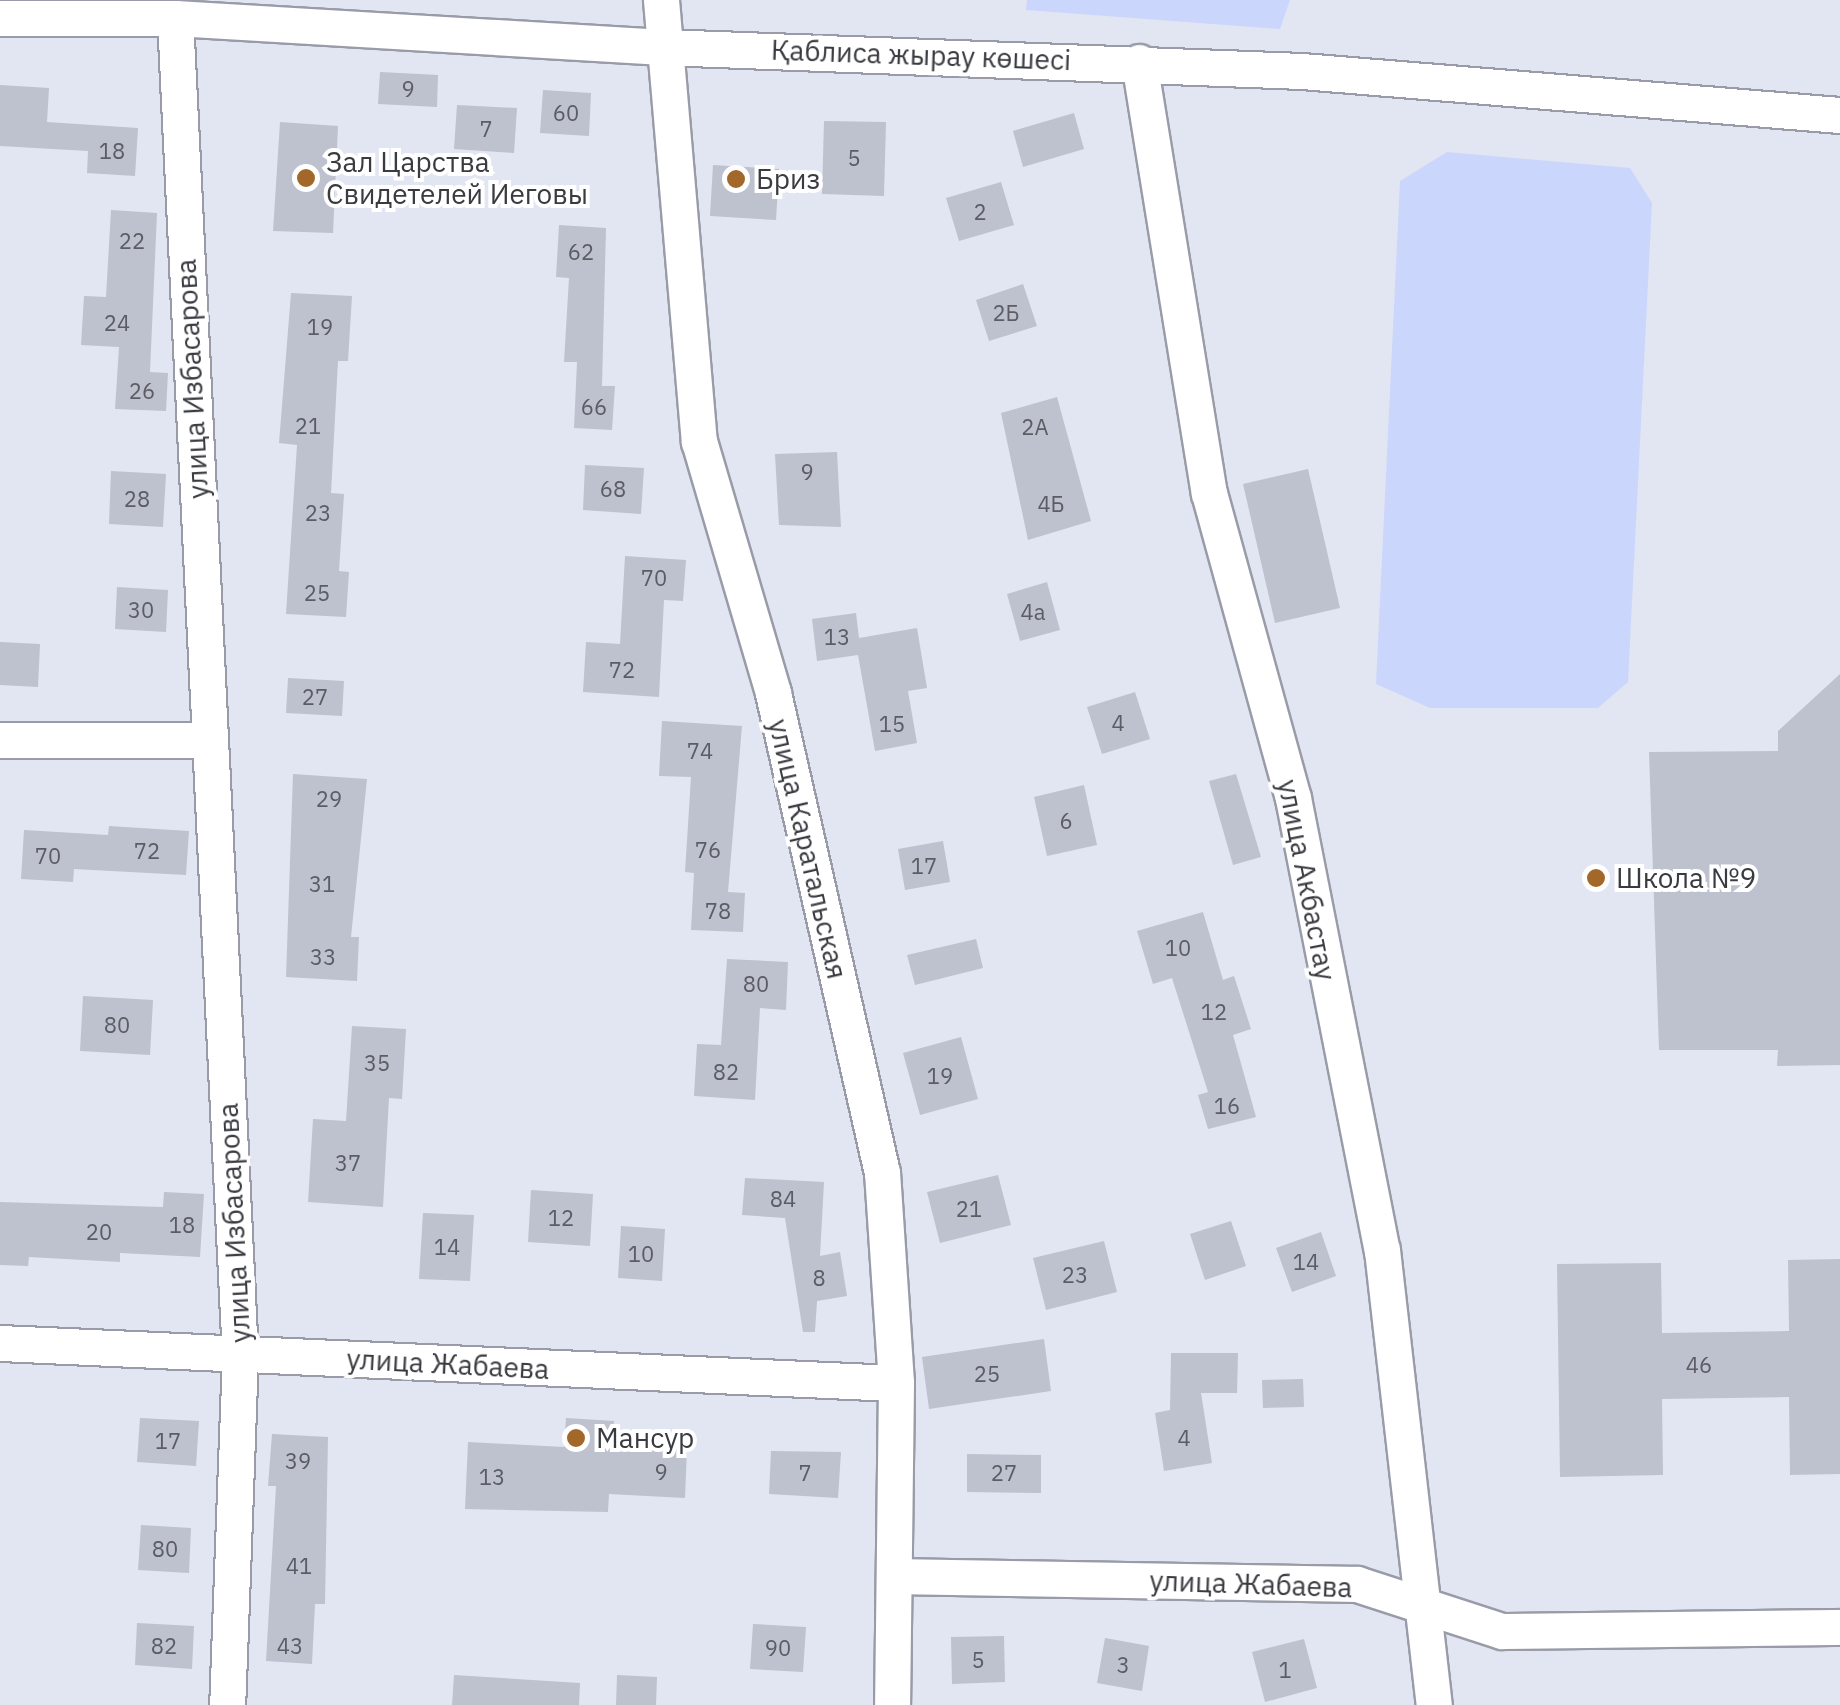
<!DOCTYPE html>
<meta charset="utf-8">
<style>
body{margin:0}
#map{position:relative;width:1840px;height:1705px;overflow:hidden;background:#e2e6f2;font-family:"IBM Plex Sans",sans-serif}
div>[style]{position:absolute}
.green>*{inset:0;background:#cbd6fc}
.building>*{inset:0;background:#bec1ce}
.roads{filter:drop-shadow(2px 0 #999ca8) drop-shadow(-2px 0 #999ca8) drop-shadow(0 2px #999ca8) drop-shadow(0 -2px #999ca8)}
.minor>*{height:35px;margin:-17.5px;padding:0 17.5px;transform-origin:17.5px;border-radius:17.5px;background:#fff}
.dots>*{width:28px;height:28px;translate:-50% -50%;box-sizing:border-box;border:5px solid #fff;border-radius:50%}
span{translate:-50% -50%;white-space:nowrap;text-align:center;line-height:1.15;-webkit-text-stroke:8px #fff;paint-order:stroke}
.number-label{font-size:22px;color:#5b5c64}
.number-label span{-webkit-text-stroke-width:0}
.street-label{font-size:28px;color:#3a3b40}
.poi-label{font-size:28px;color:#3a3b40}
.left{translate:0 -50%;text-align:left}
</style>
<div id="map">
<div class="green">
<div style="clip-path:polygon(1027px 0,1290px 0,1280px 29px,1026px 10px)"></div>
<div style="clip-path:polygon(1447px 152px,1630px 168px,1652px 203px,1628px 682px,1598px 708px,1430px 708px,1376px 684px,1400px 181px)"></div>
</div>
<div class="building">
<div style="clip-path:polygon(380px 72px,438px 75px,437px 107px,378px 104px)"></div>
<div style="clip-path:polygon(0 85px,49px 88px,47px 122px,138px 128px,135px 176px,87px 173px,88px 151px,0 146px)"></div>
<div style="clip-path:polygon(543px 90px,591px 93px,589px 136px,540px 133px)"></div>
<div style="clip-path:polygon(457px 105px,517px 108px,514px 153px,454px 149px)"></div>
<div style="clip-path:polygon(1074px 113px,1084px 149px,1023px 167px,1013px 131px)"></div>
<div style="clip-path:polygon(824px 121px,886px 122px,884px 196px,822px 194px)"></div>
<div style="clip-path:polygon(280px 122px,338px 126px,333px 233px,273px 231px)"></div>
<div style="clip-path:polygon(713px 165px,779px 169px,776px 220px,710px 216px)"></div>
<div style="clip-path:polygon(1001px 182px,1014px 225px,959px 241px,946px 198px)"></div>
<div style="clip-path:polygon(111px 210px,157px 213px,150px 372px,168px 373px,166px 411px,115px 409px,119px 347px,81px 345px,84px 296px,106px 297px)"></div>
<div style="clip-path:polygon(559px 225px,606px 228px,602px 386px,615px 386px,612px 430px,574px 428px,577px 362px,564px 362px,569px 278px,556px 277px)"></div>
<div style="clip-path:polygon(1023px 284px,1037px 326px,989px 341px,976px 300px)"></div>
<div style="clip-path:polygon(291px 293px,352px 296px,348px 361px,338px 361px,331px 493px,344px 494px,339px 571px,349px 572px,346px 617px,286px 614px,297px 445px,279px 443px)"></div>
<div style="clip-path:polygon(1057px 397px,1091px 521px,1028px 540px,1001px 413px)"></div>
<div style="clip-path:polygon(837px 452px,841px 527px,779px 525px,775px 454px)"></div>
<div style="clip-path:polygon(585px 465px,644px 468px,641px 514px,583px 510px)"></div>
<div style="clip-path:polygon(1308px 469px,1340px 608px,1275px 623px,1243px 484px)"></div>
<div style="clip-path:polygon(111px 471px,166px 474px,163px 527px,109px 524px)"></div>
<div style="clip-path:polygon(625px 556px,686px 560px,683px 601px,664px 600px,659px 697px,583px 692px,586px 642px,620px 644px)"></div>
<div style="clip-path:polygon(1047px 582px,1060px 630px,1020px 641px,1007px 594px)"></div>
<div style="clip-path:polygon(117px 587px,168px 590px,166px 632px,115px 629px)"></div>
<div style="clip-path:polygon(856px 613px,859px 638px,917px 628px,927px 688px,908px 691px,917px 743px,875px 751px,858px 655px,817px 661px,812px 619px)"></div>
<div style="clip-path:polygon(0 642px,40px 644px,38px 687px,0 685px)"></div>
<div style="clip-path:polygon(1840px 674px,1840px 1065px,1777px 1066px,1778px 1050px,1659px 1050px,1649px 752px,1778px 751px,1778px 731px)"></div>
<div style="clip-path:polygon(288px 678px,344px 681px,342px 716px,286px 713px)"></div>
<div style="clip-path:polygon(1135px 692px,1150px 739px,1102px 754px,1087px 707px)"></div>
<div style="clip-path:polygon(662px 721px,742px 726px,728px 892px,745px 893px,743px 932px,691px 930px,694px 873px,685px 872px,691px 777px,659px 776px)"></div>
<div style="clip-path:polygon(293px 774px,367px 779px,351px 937px,359px 937px,357px 981px,286px 977px)"></div>
<div style="clip-path:polygon(1236px 774px,1261px 857px,1233px 865px,1209px 781px)"></div>
<div style="clip-path:polygon(1084px 785px,1097px 845px,1047px 856px,1034px 797px)"></div>
<div style="clip-path:polygon(109px 826px,189px 831px,186px 875px,74px 869px,73px 882px,21px 879px,24px 830px,108px 835px)"></div>
<div style="clip-path:polygon(943px 841px,950px 882px,905px 890px,898px 849px)"></div>
<div style="clip-path:polygon(1203px 912px,1223px 980px,1234px 976px,1251px 1029px,1233px 1035px,1256px 1117px,1208px 1129px,1198px 1095px,1208px 1092px,1172px 978px,1153px 984px,1137px 931px)"></div>
<div style="clip-path:polygon(976px 939px,983px 968px,915px 985px,907px 955px)"></div>
<div style="clip-path:polygon(727px 959px,788px 962px,786px 1010px,760px 1008px,755px 1100px,694px 1096px,697px 1044px,721px 1045px)"></div>
<div style="clip-path:polygon(83px 996px,153px 1000px,150px 1055px,80px 1051px)"></div>
<div style="clip-path:polygon(352px 1026px,406px 1029px,402px 1099px,389px 1098px,383px 1207px,308px 1202px,313px 1119px,346px 1121px)"></div>
<div style="clip-path:polygon(961px 1037px,978px 1099px,920px 1115px,903px 1053px)"></div>
<div style="clip-path:polygon(998px 1175px,1011px 1225px,940px 1243px,927px 1192px)"></div>
<div style="clip-path:polygon(745px 1178px,824px 1182px,820px 1256px,840px 1252px,847px 1296px,817px 1301px,815px 1332px,803px 1332px,785px 1218px,742px 1215px)"></div>
<div style="clip-path:polygon(531px 1190px,593px 1194px,590px 1246px,528px 1242px)"></div>
<div style="clip-path:polygon(164px 1192px,204px 1194px,200px 1257px,120px 1253px,120px 1262px,29px 1257px,28px 1266px,0 1265px,0 1202px,163px 1207px)"></div>
<div style="clip-path:polygon(423px 1213px,474px 1215px,470px 1281px,419px 1279px)"></div>
<div style="clip-path:polygon(1231px 1221px,1246px 1266px,1205px 1280px,1190px 1234px)"></div>
<div style="clip-path:polygon(621px 1226px,665px 1229px,662px 1281px,618px 1278px)"></div>
<div style="clip-path:polygon(1321px 1232px,1336px 1276px,1292px 1292px,1276px 1248px)"></div>
<div style="clip-path:polygon(1104px 1241px,1117px 1292px,1046px 1310px,1033px 1258px)"></div>
<div style="clip-path:polygon(1840px 1259px,1840px 1474px,1790px 1475px,1789px 1397px,1662px 1399px,1663px 1475px,1560px 1477px,1557px 1264px,1661px 1263px,1662px 1333px,1789px 1331px,1788px 1260px)"></div>
<div style="clip-path:polygon(1044px 1339px,1051px 1391px,929px 1409px,922px 1357px)"></div>
<div style="clip-path:polygon(1171px 1353px,1238px 1353px,1237px 1393px,1201px 1393px,1212px 1463px,1164px 1471px,1155px 1413px,1170px 1410px)"></div>
<div style="clip-path:polygon(1303px 1379px,1304px 1407px,1263px 1408px,1262px 1380px)"></div>
<div style="clip-path:polygon(140px 1418px,199px 1421px,196px 1466px,137px 1462px)"></div>
<div style="clip-path:polygon(566px 1418px,614px 1421px,612px 1445px,687px 1449px,685px 1498px,609px 1494px,608px 1512px,465px 1509px,468px 1442px,564px 1447px)"></div>
<div style="clip-path:polygon(272px 1434px,328px 1437px,325px 1604px,315px 1604px,312px 1664px,266px 1661px,276px 1486px,268px 1486px)"></div>
<div style="clip-path:polygon(771px 1451px,841px 1452px,838px 1498px,769px 1494px)"></div>
<div style="clip-path:polygon(967px 1454px,1041px 1455px,1041px 1493px,967px 1492px)"></div>
<div style="clip-path:polygon(141px 1525px,191px 1528px,189px 1573px,138px 1570px)"></div>
<div style="clip-path:polygon(137px 1623px,194px 1626px,192px 1669px,135px 1665px)"></div>
<div style="clip-path:polygon(753px 1624px,806px 1627px,803px 1672px,750px 1669px)"></div>
<div style="clip-path:polygon(1004px 1636px,1005px 1682px,952px 1684px,951px 1637px)"></div>
<div style="clip-path:polygon(1105px 1638px,1149px 1646px,1142px 1691px,1097px 1683px)"></div>
<div style="clip-path:polygon(1304px 1639px,1317px 1688px,1265px 1702px,1252px 1652px)"></div>
<div style="clip-path:polygon(454px 1675px,580px 1683px,579px 1705px,452px 1705px)"></div>
<div style="clip-path:polygon(617px 1675px,657px 1677px,656px 1705px,616px 1705px)"></div>
</div>
<div class="roads">
<div class="minor">
<div style="left:661px;top:0;width:443px;rotate:85.1deg"></div>
<div style="left:699px;top:441px;width:263px;rotate:73.6deg"></div>
<div style="left:773px;top:693px;width:491px;rotate:77.2deg"></div>
<div style="left:882px;top:1172px;width:211px;rotate:86.2deg"></div>
<div style="left:896px;top:1383px;width:322px;rotate:90.7deg"></div>
<div style="left:0;top:18px;width:175px"></div>
<div style="left:175px;top:18px;width:489px;rotate:3.4deg"></div>
<div style="left:663px;top:47px;width:639px;rotate:2.15deg"></div>
<div style="left:1302px;top:71px;width:540px;rotate:4.68deg"></div>
<div style="left:175px;top:18px;width:1339px;rotate:87.22deg"></div>
<div style="left:240px;top:1355px;width:350px;rotate:92.1deg"></div>
<div style="left:1139px;top:62px;width:437px;rotate:80.8deg"></div>
<div style="left:1209px;top:493px;width:316px;rotate:74.6deg"></div>
<div style="left:1293px;top:798px;width:461px;rotate:78.9deg"></div>
<div style="left:1382px;top:1250px;width:458px;rotate:83.5deg"></div>
<div style="left:0;top:740px;width:210px"></div>
<div style="left:0;top:1343px;width:897px;rotate:2.56deg"></div>
<div style="left:896px;top:1576px;width:461px;rotate:1deg"></div>
<div style="left:1357px;top:1584px;width:152px;rotate:18deg"></div>
<div style="left:1502px;top:1631px;width:338px;rotate:-0.7deg"></div>
</div>
</div>
<div class="dots">
<div style="left:306px;top:178px;background:#a3672a"></div>
<div style="left:736px;top:179px;background:#a3672a"></div>
<div style="left:1596px;top:878px;background:#a3672a"></div>
<div style="left:576px;top:1438px;background:#a3672a"></div>
</div>
<div class="number-label">
<span style="left:408px;top:89px">9</span>
<span style="left:566px;top:113px">60</span>
<span style="left:486px;top:129px">7</span>
<span style="left:112px;top:151px">18</span>
<span style="left:854px;top:158px">5</span>
<span style="left:980px;top:212px">2</span>
<span style="left:132px;top:241px">22</span>
<span style="left:581px;top:252px">62</span>
<span style="left:1006px;top:313px">2Б</span>
<span style="left:117px;top:323px">24</span>
<span style="left:320px;top:327px">19</span>
<span style="left:142px;top:391px">26</span>
<span style="left:594px;top:407px">66</span>
<span style="left:308px;top:426px">21</span>
<span style="left:1035px;top:427px">2А</span>
<span style="left:807px;top:472px">9</span>
<span style="left:613px;top:489px">68</span>
<span style="left:137px;top:499px">28</span>
<span style="left:1051px;top:504px">4Б</span>
<span style="left:318px;top:513px">23</span>
<span style="left:654px;top:578px">70</span>
<span style="left:317px;top:593px">25</span>
<span style="left:141px;top:610px">30</span>
<span style="left:1033px;top:612px">4а</span>
<span style="left:837px;top:637px">13</span>
<span style="left:622px;top:670px">72</span>
<span style="left:315px;top:697px">27</span>
<span style="left:1118px;top:723px">4</span>
<span style="left:892px;top:724px">15</span>
<span style="left:700px;top:751px">74</span>
<span style="left:329px;top:799px">29</span>
<span style="left:1066px;top:821px">6</span>
<span style="left:708px;top:850px">76</span>
<span style="left:147px;top:851px">72</span>
<span style="left:48px;top:856px">70</span>
<span style="left:924px;top:866px">17</span>
<span style="left:322px;top:884px">31</span>
<span style="left:718px;top:911px">78</span>
<span style="left:1178px;top:948px">10</span>
<span style="left:323px;top:957px">33</span>
<span style="left:756px;top:984px">80</span>
<span style="left:1214px;top:1012px">12</span>
<span style="left:117px;top:1025px">80</span>
<span style="left:377px;top:1063px">35</span>
<span style="left:726px;top:1072px">82</span>
<span style="left:940px;top:1076px">19</span>
<span style="left:1227px;top:1106px">16</span>
<span style="left:348px;top:1163px">37</span>
<span style="left:783px;top:1199px">84</span>
<span style="left:969px;top:1209px">21</span>
<span style="left:561px;top:1218px">12</span>
<span style="left:182px;top:1225px">18</span>
<span style="left:99px;top:1232px">20</span>
<span style="left:447px;top:1247px">14</span>
<span style="left:641px;top:1254px">10</span>
<span style="left:1306px;top:1262px">14</span>
<span style="left:1075px;top:1275px">23</span>
<span style="left:819px;top:1278px">8</span>
<span style="left:1699px;top:1365px">46</span>
<span style="left:987px;top:1374px">25</span>
<span style="left:1184px;top:1438px">4</span>
<span style="left:168px;top:1441px">17</span>
<span style="left:298px;top:1461px">39</span>
<span style="left:661px;top:1472px">9</span>
<span style="left:805px;top:1473px">7</span>
<span style="left:1004px;top:1473px">27</span>
<span style="left:492px;top:1477px">13</span>
<span style="left:165px;top:1549px">80</span>
<span style="left:299px;top:1566px">41</span>
<span style="left:164px;top:1646px">82</span>
<span style="left:290px;top:1646px">43</span>
<span style="left:778px;top:1648px">90</span>
<span style="left:978px;top:1660px">5</span>
<span style="left:1123px;top:1665px">3</span>
<span style="left:1285px;top:1670px">1</span>
</div>
<div class="street-label">
<span style="left:921px;top:55px;rotate:2deg">Қаблиса жырау көшесі</span>
<span style="left:192px;top:379px;rotate:-93deg">улица Избасарова</span>
<span style="left:808px;top:849px;rotate:77deg">улица Каратальская</span>
<span style="left:1307px;top:880px;rotate:79deg">улица Акбастау</span>
<span style="left:234px;top:1223px;rotate:-93deg">улица Избасарова</span>
<span style="left:448px;top:1364px;rotate:3deg">улица Жабаева</span>
<span style="left:1251px;top:1584px;rotate:2deg">улица Жабаева</span>
</div>
<div class="poi-label">
<span class="left" style="left:326px;top:178px">Зал Царства<br>Свидетелей Иеговы</span>
<span class="left" style="left:756px;top:179px">Бриз</span>
<span class="left" style="left:1616px;top:878px">Школа №9</span>
<span class="left" style="left:596px;top:1438px">Мансур</span>
</div>
</div>
